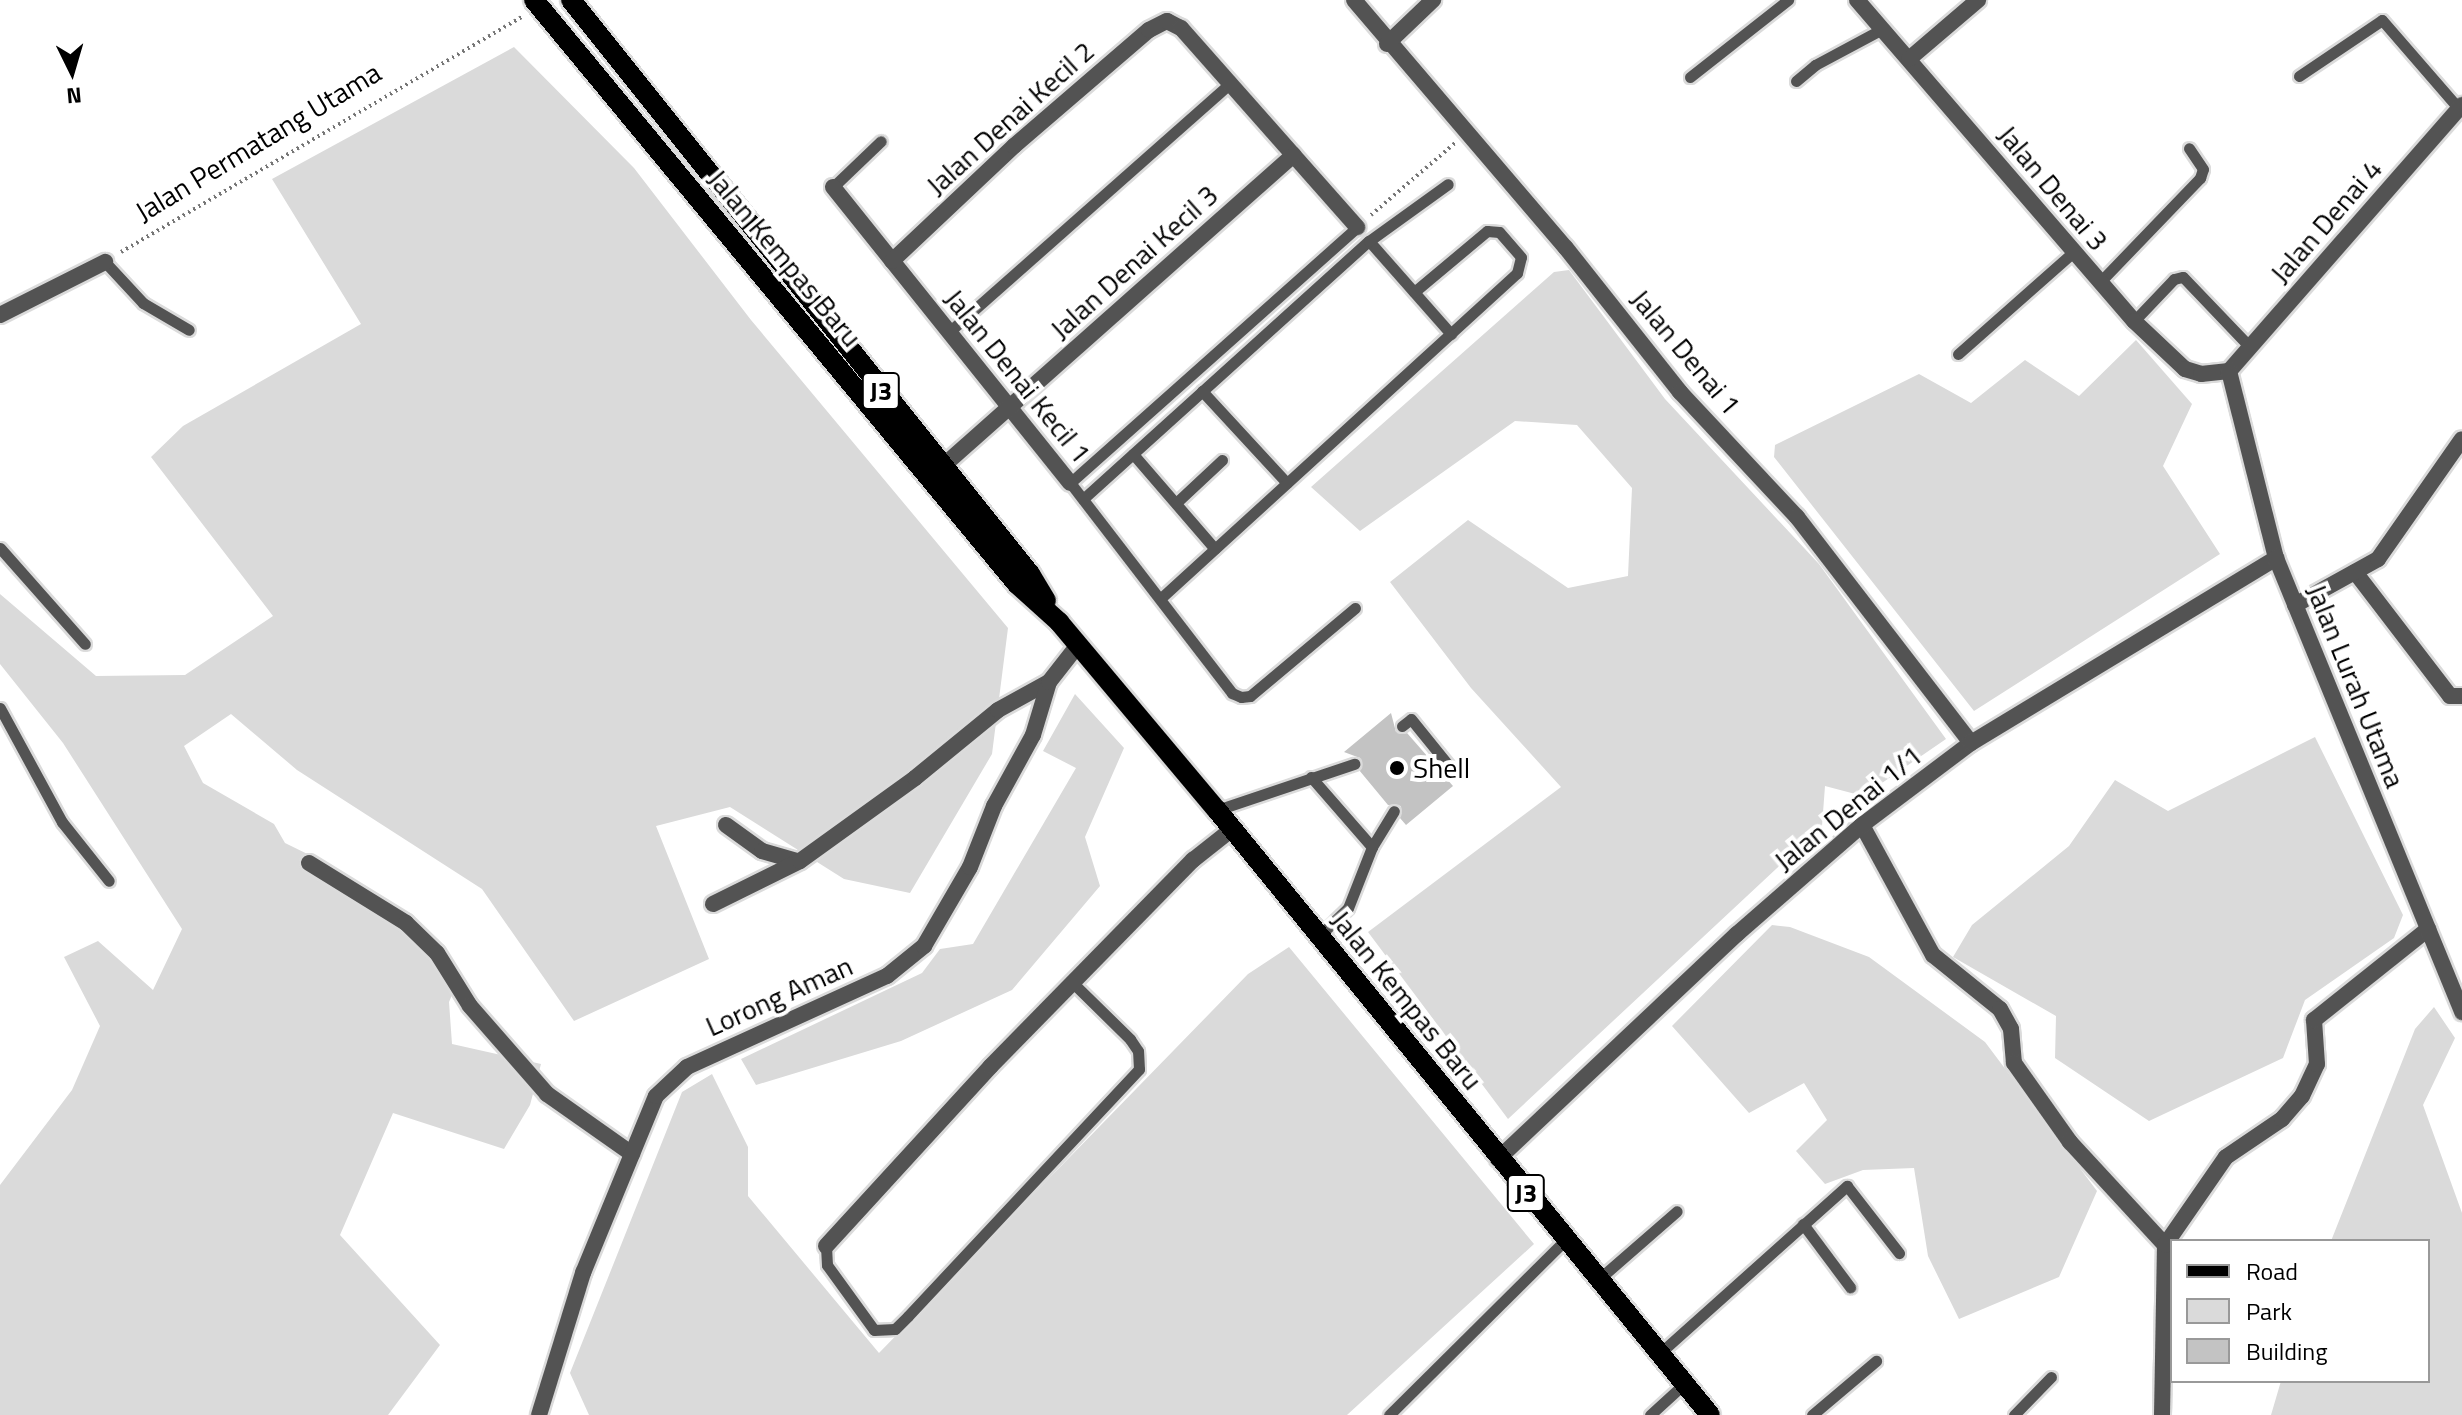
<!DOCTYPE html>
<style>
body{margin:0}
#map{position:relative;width:2462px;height:1415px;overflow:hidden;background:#fff;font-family:"Titillium Web",sans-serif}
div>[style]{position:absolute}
.green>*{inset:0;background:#dadada}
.building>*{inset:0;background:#c3c3c3}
.path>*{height:4px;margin-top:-2px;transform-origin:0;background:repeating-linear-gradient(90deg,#757575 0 2px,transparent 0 6px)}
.roads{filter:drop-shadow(2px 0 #dbdbdb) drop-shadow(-2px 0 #dbdbdb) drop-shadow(0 2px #dbdbdb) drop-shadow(0 -2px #dbdbdb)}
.service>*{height:11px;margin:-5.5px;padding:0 5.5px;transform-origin:5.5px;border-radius:5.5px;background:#535353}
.minor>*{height:16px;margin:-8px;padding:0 8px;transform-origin:8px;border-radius:8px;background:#535353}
.tertiary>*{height:16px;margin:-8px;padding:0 8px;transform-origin:8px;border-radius:8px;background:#535353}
.primary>*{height:20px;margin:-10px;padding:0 10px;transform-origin:10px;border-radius:10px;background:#000}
.dots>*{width:22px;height:22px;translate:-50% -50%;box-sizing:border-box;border:4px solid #fff;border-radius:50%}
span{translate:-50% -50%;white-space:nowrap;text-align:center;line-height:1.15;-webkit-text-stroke:8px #fff;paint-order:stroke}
.shield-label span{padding:2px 6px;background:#fff;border:2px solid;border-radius:6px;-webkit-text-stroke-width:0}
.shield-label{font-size:26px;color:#000;font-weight:700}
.street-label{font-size:28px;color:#000}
.poi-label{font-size:28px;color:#000}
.left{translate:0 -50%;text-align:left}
.legend{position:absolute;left:2170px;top:1239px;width:260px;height:144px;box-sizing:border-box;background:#fff;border:2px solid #999;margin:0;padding:10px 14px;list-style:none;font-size:24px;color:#000}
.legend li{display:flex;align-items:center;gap:16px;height:40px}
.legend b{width:40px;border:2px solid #999}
.north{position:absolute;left:32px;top:32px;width:80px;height:80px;-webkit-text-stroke:6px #fff;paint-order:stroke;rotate:175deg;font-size:22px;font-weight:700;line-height:32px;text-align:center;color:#000}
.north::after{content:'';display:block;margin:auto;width:28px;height:36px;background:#000;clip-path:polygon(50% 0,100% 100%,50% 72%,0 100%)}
</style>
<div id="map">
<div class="green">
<div style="clip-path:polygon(514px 47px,634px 168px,751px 320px,1008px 628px,992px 754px,910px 893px,844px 879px,730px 807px,656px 826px,709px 959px,574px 1021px,482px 889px,297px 770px,231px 714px,184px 746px,203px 783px,274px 824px,285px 843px,332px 866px,422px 926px,460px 976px,449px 1002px,452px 1044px,541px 1064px,530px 1105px,504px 1149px,393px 1113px,340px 1235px,440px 1345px,388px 1415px,0 1415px,0 1185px,72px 1090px,100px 1026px,64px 957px,98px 941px,153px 990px,182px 929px,63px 743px,0 664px,0 594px,96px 676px,185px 675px,273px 616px,151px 457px,183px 426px,361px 324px,272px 179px)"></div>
<div style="clip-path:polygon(1569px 270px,1665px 399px,1819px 564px,1946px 739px,1863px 796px,1825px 786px,1822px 826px,1508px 1119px,1368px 932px,1561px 787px,1471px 688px,1390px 582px,1468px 520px,1568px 588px,1628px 576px,1632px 488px,1577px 425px,1515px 421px,1360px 531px,1311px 487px,1554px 272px)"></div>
<div style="clip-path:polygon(2136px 340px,2192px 404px,2163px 466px,2220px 554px,1974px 711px,1774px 457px,1775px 445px,1919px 374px,1971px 403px,2025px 360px,2079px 396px)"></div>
<div style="clip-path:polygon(1075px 694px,1124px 748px,1085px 837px,1100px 886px,1012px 990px,901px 1041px,756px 1085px,741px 1059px,922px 973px,940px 949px,973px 944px,1076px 768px,1043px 751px)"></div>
<div style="clip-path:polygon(2315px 737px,2403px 915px,2394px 938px,2305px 1000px,2283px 1058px,2149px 1121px,2055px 1058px,2056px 1016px,1953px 957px,1972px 925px,2069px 846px,2115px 780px,2168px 811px)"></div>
<div style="clip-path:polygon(1772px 925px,1790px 927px,1869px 957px,1985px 1042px,2097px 1191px,2059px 1277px,1959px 1319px,1928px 1256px,1914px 1168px,1863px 1170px,1825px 1184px,1796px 1151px,1827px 1120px,1804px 1083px,1749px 1113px,1672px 1026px)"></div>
<div style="clip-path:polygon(1289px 947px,1534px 1244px,1347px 1415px,589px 1415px,570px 1373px,682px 1092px,712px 1074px,748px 1147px,748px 1196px,879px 1353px,1248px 974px)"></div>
<div style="clip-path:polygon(2434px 1007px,2455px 1038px,2423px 1105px,2462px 1213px,2462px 1415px,2271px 1415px,2281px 1381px,2428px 1381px,2428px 1241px,2331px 1241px,2415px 1029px)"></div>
</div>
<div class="building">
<div style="clip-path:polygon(1391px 713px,1396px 732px,1407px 733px,1435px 765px,1433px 777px,1446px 778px,1453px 786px,1406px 825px,1400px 818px,1401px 806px,1388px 805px,1359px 770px,1360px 758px,1344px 752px)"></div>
</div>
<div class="path">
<div style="left:1371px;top:215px;width:111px;rotate:-40.6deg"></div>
<div style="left:121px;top:252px;width:467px;rotate:-30.4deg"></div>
</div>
<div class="roads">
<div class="service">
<div style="left:2299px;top:76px;width:100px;rotate:-34deg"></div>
<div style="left:2382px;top:20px;width:118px;rotate:49.1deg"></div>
<div style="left:1690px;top:77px;width:125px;rotate:-38.2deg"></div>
<div style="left:1796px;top:81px;width:25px;rotate:-40deg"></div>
<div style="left:1815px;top:65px;width:76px;rotate:-28.2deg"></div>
<div style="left:833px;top:187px;width:66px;rotate:-43.8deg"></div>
<div style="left:1369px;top:241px;width:124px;rotate:48.6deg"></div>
<div style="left:105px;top:262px;width:56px;rotate:47.2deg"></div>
<div style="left:143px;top:303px;width:53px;rotate:30.4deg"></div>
<div style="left:2099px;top:283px;width:146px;rotate:-46.1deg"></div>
<div style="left:2200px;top:178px;width:9px;rotate:-72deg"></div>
<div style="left:2203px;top:169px;width:25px;rotate:-124deg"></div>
<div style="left:2134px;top:321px;width:58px;rotate:-46.4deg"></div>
<div style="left:2174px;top:279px;width:9px;rotate:-13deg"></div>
<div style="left:2183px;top:277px;width:97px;rotate:46.3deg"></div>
<div style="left:949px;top:332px;width:375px;rotate:-41.5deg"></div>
<div style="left:1958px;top:354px;width:152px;rotate:-41.5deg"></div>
<div style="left:1202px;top:391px;width:125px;rotate:47.3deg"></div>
<div style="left:1133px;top:454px;width:125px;rotate:49.2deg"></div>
<div style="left:1083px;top:499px;width:385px;rotate:-42.1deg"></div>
<div style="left:1369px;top:241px;width:97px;rotate:-35.8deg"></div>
<div style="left:1176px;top:503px;width:63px;rotate:-43.1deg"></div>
<div style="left:0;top:548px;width:128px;rotate:48.5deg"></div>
<div style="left:1161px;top:598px;width:482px;rotate:-42.4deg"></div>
<div style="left:1517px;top:273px;width:16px;rotate:-76deg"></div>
<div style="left:1521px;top:257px;width:33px;rotate:-131deg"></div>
<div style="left:1499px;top:232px;width:12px;rotate:-175deg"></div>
<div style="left:1487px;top:231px;width:95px;rotate:140.1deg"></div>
<div style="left:1355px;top:608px;width:137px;rotate:140deg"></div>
<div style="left:1250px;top:696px;width:9px;rotate:174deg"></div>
<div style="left:1241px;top:697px;width:10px;rotate:-156deg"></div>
<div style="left:1232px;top:693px;width:265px;rotate:-127.6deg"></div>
<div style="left:1070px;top:483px;width:385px;rotate:-41.7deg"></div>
<div style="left:0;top:708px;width:130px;rotate:61.5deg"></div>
<div style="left:62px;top:822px;width:75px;rotate:51.5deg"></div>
<div style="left:1402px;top:726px;width:11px;rotate:-38deg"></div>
<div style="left:1411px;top:719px;width:60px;rotate:51deg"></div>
<div style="left:1449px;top:766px;width:11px;rotate:146deg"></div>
<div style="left:1311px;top:777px;width:93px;rotate:48.9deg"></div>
<div style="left:1217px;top:810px;width:145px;rotate:-18.6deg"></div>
<div style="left:1319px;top:936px;width:40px;rotate:-44deg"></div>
<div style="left:1348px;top:908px;width:66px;rotate:-68.5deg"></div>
<div style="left:1372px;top:847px;width:42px;rotate:-58.6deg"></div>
<div style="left:1803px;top:1224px;width:79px;rotate:53.3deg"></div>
<div style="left:826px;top:1246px;width:19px;rotate:87deg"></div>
<div style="left:827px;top:1265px;width:80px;rotate:54.1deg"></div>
<div style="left:874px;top:1330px;width:21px;rotate:-3deg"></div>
<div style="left:895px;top:1329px;width:18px;rotate:-45deg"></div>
<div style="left:908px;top:1316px;width:338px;rotate:-46.9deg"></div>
<div style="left:1139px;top:1069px;width:18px;rotate:-93deg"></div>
<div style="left:1138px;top:1051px;width:14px;rotate:-124deg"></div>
<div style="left:1130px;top:1039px;width:78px;rotate:-135.5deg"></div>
<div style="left:1599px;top:1279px;width:103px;rotate:-41.1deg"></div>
<div style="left:1660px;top:1353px;width:251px;rotate:-41.8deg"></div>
<div style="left:1847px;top:1186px;width:85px;rotate:52.2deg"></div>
<div style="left:1389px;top:1415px;width:248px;rotate:-44.8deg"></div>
<div style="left:1650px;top:1415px;width:47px;rotate:-42.4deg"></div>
<div style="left:1812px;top:1415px;width:84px;rotate:-40.2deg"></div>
<div style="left:2014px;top:1415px;width:53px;rotate:-45.8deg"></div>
</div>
<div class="minor">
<div style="left:1354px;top:0;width:326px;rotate:49.5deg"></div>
<div style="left:1566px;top:248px;width:184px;rotate:51.6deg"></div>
<div style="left:1680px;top:392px;width:171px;rotate:46.9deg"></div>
<div style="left:1797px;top:517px;width:285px;rotate:52.4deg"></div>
<div style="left:1857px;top:0;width:424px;rotate:49.2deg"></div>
<div style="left:2134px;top:321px;width:70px;rotate:43.3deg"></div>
<div style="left:2185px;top:369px;width:17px;rotate:17deg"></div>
<div style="left:2201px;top:374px;width:28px;rotate:-6deg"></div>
<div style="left:1387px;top:44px;width:64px;rotate:-43.7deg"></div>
<div style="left:1909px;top:59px;width:91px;rotate:-40.5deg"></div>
<div style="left:833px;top:187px;width:379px;rotate:51.3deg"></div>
<div style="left:892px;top:261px;width:168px;rotate:-43.3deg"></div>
<div style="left:1014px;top:146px;width:178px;rotate:-40.7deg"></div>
<div style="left:1149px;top:30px;width:20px;rotate:-27deg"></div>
<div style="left:1167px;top:21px;width:16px;rotate:27deg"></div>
<div style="left:1181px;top:28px;width:266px;rotate:48.5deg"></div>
<div style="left:0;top:315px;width:118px;rotate:-26.8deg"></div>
<div style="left:942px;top:467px;width:470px;rotate:-41.6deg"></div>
<div style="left:2355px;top:572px;width:156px;rotate:52.5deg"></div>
<div style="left:2450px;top:696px;width:12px"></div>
<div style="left:2295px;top:605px;width:95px;rotate:-29deg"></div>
<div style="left:2378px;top:559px;width:146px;rotate:-55deg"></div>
<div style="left:726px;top:825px;width:44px;rotate:35.8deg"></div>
<div style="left:762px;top:851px;width:37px;rotate:16deg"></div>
<div style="left:1862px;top:825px;width:148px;rotate:61.4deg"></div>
<div style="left:1933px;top:955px;width:86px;rotate:38.9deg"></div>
<div style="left:2000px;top:1009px;width:23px;rotate:61deg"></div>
<div style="left:2011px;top:1029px;width:34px;rotate:85deg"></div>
<div style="left:2014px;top:1063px;width:97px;rotate:54.7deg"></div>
<div style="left:2070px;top:1142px;width:140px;rotate:47.3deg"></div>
<div style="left:309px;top:863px;width:114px;rotate:31.7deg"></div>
<div style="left:406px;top:923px;width:43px;rotate:44.1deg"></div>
<div style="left:437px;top:953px;width:62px;rotate:58.1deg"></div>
<div style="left:470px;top:1006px;width:117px;rotate:48.8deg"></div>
<div style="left:547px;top:1094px;width:104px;rotate:35.2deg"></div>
<div style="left:713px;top:904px;width:97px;rotate:-26.3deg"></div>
<div style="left:800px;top:861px;width:142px;rotate:-35.8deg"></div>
<div style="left:915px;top:778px;width:107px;rotate:-39.3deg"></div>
<div style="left:998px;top:710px;width:58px;rotate:-28.8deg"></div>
<div style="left:1498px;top:1159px;width:328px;rotate:-43.3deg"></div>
<div style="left:1737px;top:934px;width:166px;rotate:-41.1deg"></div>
<div style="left:1862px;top:825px;width:136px;rotate:-37deg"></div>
<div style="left:1971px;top:743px;width:357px;rotate:-31.2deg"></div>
<div style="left:826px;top:1246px;width:244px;rotate:-47.5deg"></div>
<div style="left:991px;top:1066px;width:289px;rotate:-45.6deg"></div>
<div style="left:1193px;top:860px;width:48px;rotate:-38.3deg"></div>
<div style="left:539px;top:1415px;width:149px;rotate:-72.8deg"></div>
<div style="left:583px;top:1273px;width:191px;rotate:-67.6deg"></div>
<div style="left:656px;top:1096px;width:42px;rotate:-43.1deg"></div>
<div style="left:687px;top:1067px;width:220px;rotate:-24.5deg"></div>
<div style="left:887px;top:976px;width:48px;rotate:-39deg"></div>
<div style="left:924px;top:946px;width:91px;rotate:-59.8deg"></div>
<div style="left:970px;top:867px;width:66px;rotate:-68.5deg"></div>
<div style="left:994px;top:806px;width:81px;rotate:-61.2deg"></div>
<div style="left:1033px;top:735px;width:55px;rotate:-73.2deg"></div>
<div style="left:1049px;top:682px;width:47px;rotate:-51.9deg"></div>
<div style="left:2162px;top:1415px;width:170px;rotate:-89deg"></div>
<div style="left:2165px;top:1245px;width:107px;rotate:-55.3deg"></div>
<div style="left:2226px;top:1157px;width:68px;rotate:-34.2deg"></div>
<div style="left:2282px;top:1119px;width:30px;rotate:-49deg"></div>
<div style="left:2302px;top:1096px;width:35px;rotate:-65deg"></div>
<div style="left:2317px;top:1064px;width:44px;rotate:-93.9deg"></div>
<div style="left:2314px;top:1020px;width:146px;rotate:-38.6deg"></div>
</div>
<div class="tertiary">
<div style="left:2462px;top:105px;width:354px;rotate:131.2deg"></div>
<div style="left:2229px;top:371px;width:193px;rotate:75.9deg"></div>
<div style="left:2276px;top:558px;width:491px;rotate:67.7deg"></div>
</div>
<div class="primary">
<div style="left:534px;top:0;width:758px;rotate:50.41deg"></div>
<div style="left:1017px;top:584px;width:57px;rotate:42.1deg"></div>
<div style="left:1059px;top:622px;width:246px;rotate:50deg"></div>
<div style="left:1217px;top:810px;width:780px;rotate:50.82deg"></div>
<div style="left:571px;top:0;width:735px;rotate:51.35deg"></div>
<div style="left:1030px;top:574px;width:31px;rotate:59deg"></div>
</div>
</div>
<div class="dots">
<div style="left:1397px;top:768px;background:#000"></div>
</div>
<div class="shield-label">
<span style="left:881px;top:391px">J3</span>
<span style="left:1526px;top:1193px">J3</span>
</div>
<div class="street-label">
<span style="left:1010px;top:118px;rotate:-42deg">Jalan Denai Kecil 2</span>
<span style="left:258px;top:142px;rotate:-31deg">Jalan Permatang Utama</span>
<span style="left:2053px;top:188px;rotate:50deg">Jalan Denai 3</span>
<span style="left:2326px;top:221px;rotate:-49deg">Jalan Denai 4</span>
<span style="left:785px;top:258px;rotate:50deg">Jalan Kempas Baru</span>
<span style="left:1134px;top:262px;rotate:-42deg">Jalan Denai Kecil 3</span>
<span style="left:1686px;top:352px;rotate:50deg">Jalan Denai 1</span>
<span style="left:1018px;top:376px;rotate:51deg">Jalan Denai Kecil 1</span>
<span style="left:2356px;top:686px;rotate:68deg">Jalan Lurah Utama</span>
<span style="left:1848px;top:808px;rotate:-39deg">Jalan Denai 1/1</span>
<span style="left:779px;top:996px;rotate:-24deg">Lorong Aman</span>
<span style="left:1407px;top:1000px;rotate:51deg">Jalan Kempas Baru</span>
</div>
<div class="poi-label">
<span class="left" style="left:1413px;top:768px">Shell</span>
</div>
<ul class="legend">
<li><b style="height:10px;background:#000"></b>Road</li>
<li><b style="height:22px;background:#dadada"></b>Park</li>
<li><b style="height:22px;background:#c3c3c3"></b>Building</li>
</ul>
<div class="north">N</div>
</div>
